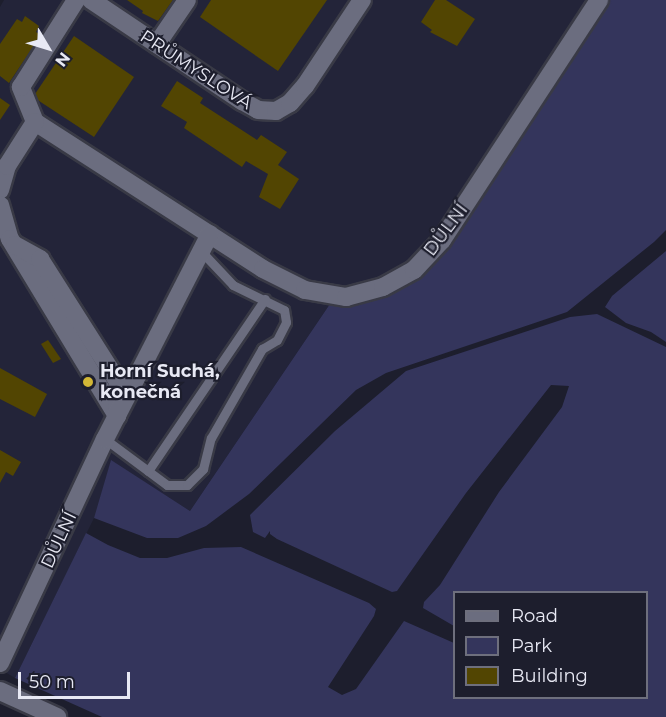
<!DOCTYPE html>
<meta charset="utf-8">
<style>
body{margin:0}
#map{position:relative;width:666px;height:717px;overflow:hidden;background:#1d1e2d;font-family:Montserrat,sans-serif}
div>[style]{position:absolute}
.built>*{inset:0;background:#232439}
.green>*{inset:0;background:#34355c}
.building>*{inset:0;background:#524502}
.roads{filter:drop-shadow(2px 0 #393a46) drop-shadow(-2px 0 #393a46) drop-shadow(0 2px #393a46) drop-shadow(0 -2px #393a46)}
.lane>*{height:9px;margin:-4.5px;padding:0 4.5px;transform-origin:4.5px;border-radius:4.5px;background:#6b6d7f}
.street>*{height:18px;margin:-9px;padding:0 9px;transform-origin:9px;border-radius:9px;background:#6b6d7f}
.secondary>*{height:18px;margin:-9px;padding:0 9px;transform-origin:9px;border-radius:9px;background:#6b6d7f}
.dots>*{width:16px;height:16px;translate:-50% -50%;box-sizing:border-box;border:3px solid #1d1e2d;border-radius:50%}
span{translate:-50% -50%;white-space:nowrap;text-align:center;line-height:1.15;-webkit-text-stroke:4.5px #1d1e2d;paint-order:stroke}
.street-label{font-size:18px;color:#e8e9f4}
.poi-label{font-size:18px;color:#e8e9f4;font-weight:700}
.left{translate:0 -50%;text-align:left}
.legend{position:absolute;left:453px;top:591px;width:195px;height:108px;box-sizing:border-box;background:#1d1e2d;border:2px solid #6e6f7d;margin:0;padding:8px 10px;list-style:none;font-size:18px;color:#e8e9f4}
.legend li{display:flex;align-items:center;gap:12px;height:30px}
.legend b{width:30px;border:2px solid #6e6f7d}
.north{position:absolute;left:18px;top:18px;width:60px;height:60px;-webkit-text-stroke:4px #1d1e2d;paint-order:stroke;rotate:128deg;font-size:16px;font-weight:700;line-height:24px;text-align:center;color:#e8e9f4}
.north::after{content:'';display:block;margin:auto;width:21px;height:27px;background:#e8e9f4;clip-path:polygon(50% 0,100% 100%,50% 72%,0 100%)}
.scale{position:absolute;left:18px;top:672px;width:112px;height:27px;box-sizing:border-box;border:3px solid #e8e9f4;border-top:0;padding-left:8px;font-size:18px;line-height:21px;white-space:nowrap;color:#e8e9f4;-webkit-text-stroke:4px #1d1e2d;paint-order:stroke}
</style>
<div id="map">
<div class="built">
<div style="clip-path:polygon(4px 0,599px 0,414px 270px,336px 295px,190px 511px,111px 461px,98px 510px,15px 678px,0 669px,0 7px)"></div>
</div>
<div class="green">
<div style="clip-path:polygon(599px 0,666px 0,666px 230px,654px 242px,567px 312px,386px 373px,356px 390px,249px 494px,206px 526px,178px 538px,147px 538px,94px 518px,111px 460px,190px 511px,336px 295px,414px 270px)"></div>
<div style="clip-path:polygon(666px 251px,666px 342px,651px 332px,626px 323px,605px 307px,612px 296px)"></div>
<div style="clip-path:polygon(597px 314px,666px 347px,666px 717px,102px 717px,15px 678px,86px 533px,108px 545px,140px 558px,167px 558px,204px 548px,241px 547px,369px 603px,376px 609px,374px 616px,328px 687px,342px 695px,356px 689px,404px 621px,454px 643px,454px 698px,646px 698px,646px 592px,454px 592px,454px 626px,423px 608px,424px 602px,440px 585px,499px 492px,562px 407px,569px 386px,551px 385px,466px 493px,397px 591px,392px 592px,277px 539px,270px 534px,270px 531px,265px 538px,253px 532px,250px 515px,335px 431px,406px 371px,570px 317px)"></div>
</div>
<div class="building">
<div style="clip-path:polygon(127px 0,173px 0,158px 21px,142px 13px,143px 11px)"></div>
<div style="clip-path:polygon(211px 0,327px 0,278px 71px,200px 17px)"></div>
<div style="clip-path:polygon(435px 0,446px 0,475px 19px,457px 46px,430px 32px,432px 30px,421px 22px)"></div>
<div style="clip-path:polygon(25px 16px,39px 26px,36px 32px,41px 35px,9px 83px,0 76px,0 44px,17px 19px,22px 22px)"></div>
<div style="clip-path:polygon(74px 36px,134px 77px,94px 137px,33px 97px)"></div>
<div style="clip-path:polygon(177px 81px,203px 98px,200px 103px,257px 140px,261px 135px,287px 152px,278px 165px,299px 179px,280px 209px,259px 197px,268px 174px,246px 161px,242px 167px,236px 163px,184px 128px,187px 122px,161px 106px)"></div>
<div style="clip-path:polygon(0 98px,10px 105px,0 120px)"></div>
<div style="clip-path:polygon(48px 340px,61px 359px,53px 363px,41px 344px)"></div>
<div style="clip-path:polygon(0 368px,47px 394px,35px 417px,0 399px)"></div>
<div style="clip-path:polygon(0 450px,21px 462px,13px 476px,6px 472px,0 483px)"></div>
</div>
<div class="roads">
<div class="lane">
<div style="left:105px;top:439px;width:77px;rotate:36.6deg"></div>
<div style="left:167px;top:485px;width:20px"></div>
<div style="left:187px;top:485px;width:23px;rotate:-45deg"></div>
<div style="left:203px;top:469px;width:32px;rotate:-76deg"></div>
<div style="left:211px;top:438px;width:103px;rotate:-60.2deg"></div>
<div style="left:262px;top:349px;width:17px;rotate:-31deg"></div>
<div style="left:277px;top:340px;width:20px;rotate:-63deg"></div>
<div style="left:286px;top:322px;width:12px;rotate:-99deg"></div>
<div style="left:284px;top:310px;width:57px;rotate:-153.9deg"></div>
<div style="left:233px;top:285px;width:47px;rotate:-133.3deg"></div>
<div style="left:148px;top:471px;width:208px;rotate:-55.8deg"></div>
</div>
<div class="street">
<div style="left:91px;top:0;width:182px;rotate:33.8deg"></div>
<div style="left:242px;top:101px;width:18px;rotate:29deg"></div>
<div style="left:258px;top:110px;width:18px;rotate:3deg"></div>
<div style="left:276px;top:111px;width:16px;rotate:-30deg"></div>
<div style="left:290px;top:103px;width:23px;rotate:-49deg"></div>
<div style="left:305px;top:86px;width:103px;rotate:-56.5deg"></div>
<div style="left:157px;top:44px;width:53px;rotate:-55.7deg"></div>
<div style="left:35px;top:122px;width:271px;rotate:32.8deg"></div>
<div style="left:263px;top:269px;width:47px;rotate:26.6deg"></div>
<div style="left:305px;top:290px;width:42px;rotate:9.7deg"></div>
<div style="left:346px;top:297px;width:38px;rotate:-15deg"></div>
<div style="left:383px;top:287px;width:35px;rotate:-29deg"></div>
<div style="left:414px;top:270px;width:41px;rotate:-47deg"></div>
<div style="left:442px;top:240px;width:287px;rotate:-56.8deg"></div>
<div style="left:35px;top:122px;width:38px;rotate:-112deg"></div>
<div style="left:21px;top:87px;width:103px;rotate:-57.7deg"></div>
<div style="left:0;top:190px;width:25px;rotate:-74deg"></div>
<div style="left:7px;top:166px;width:52px;rotate:-57.5deg"></div>
<div style="left:0;top:205px;width:35px;rotate:74deg"></div>
<div style="left:10px;top:239px;width:207px;rotate:58.8deg"></div>
<div style="left:15px;top:245px;width:29px;rotate:29deg"></div>
<div style="left:40px;top:259px;width:146px;rotate:57.6deg"></div>
<div style="left:118px;top:382px;width:29px;rotate:92deg"></div>
<div style="left:0;top:663px;width:247px;rotate:-64.9deg"></div>
<div style="left:105px;top:439px;width:230px;rotate:-62.9deg"></div>
</div>
<div class="secondary">
<div style="left:0;top:691px;width:63px;rotate:24.5deg"></div>
</div>
</div>
<div class="dots">
<div style="left:88px;top:382px;background:#d2b736"></div>
</div>
<div class="street-label">
<span style="left:196px;top:70px;rotate:33deg">PRŮMYSLOVÁ</span>
<span style="left:446px;top:230px;rotate:-53deg">DŮLNÍ</span>
<span style="left:59px;top:540px;rotate:-65deg">DŮLNÍ</span>
</div>
<div class="poi-label">
<span class="left" style="left:100px;top:382px">Horní Suchá,<br>konečná</span>
</div>
<ul class="legend">
<li><b style="height:8px;background:#6b6d7f"></b>Road</li>
<li><b style="height:16px;background:#34355c"></b>Park</li>
<li><b style="height:16px;background:#524502"></b>Building</li>
</ul>
<div class="north">N</div>
<div class="scale">50 m</div>
</div>
